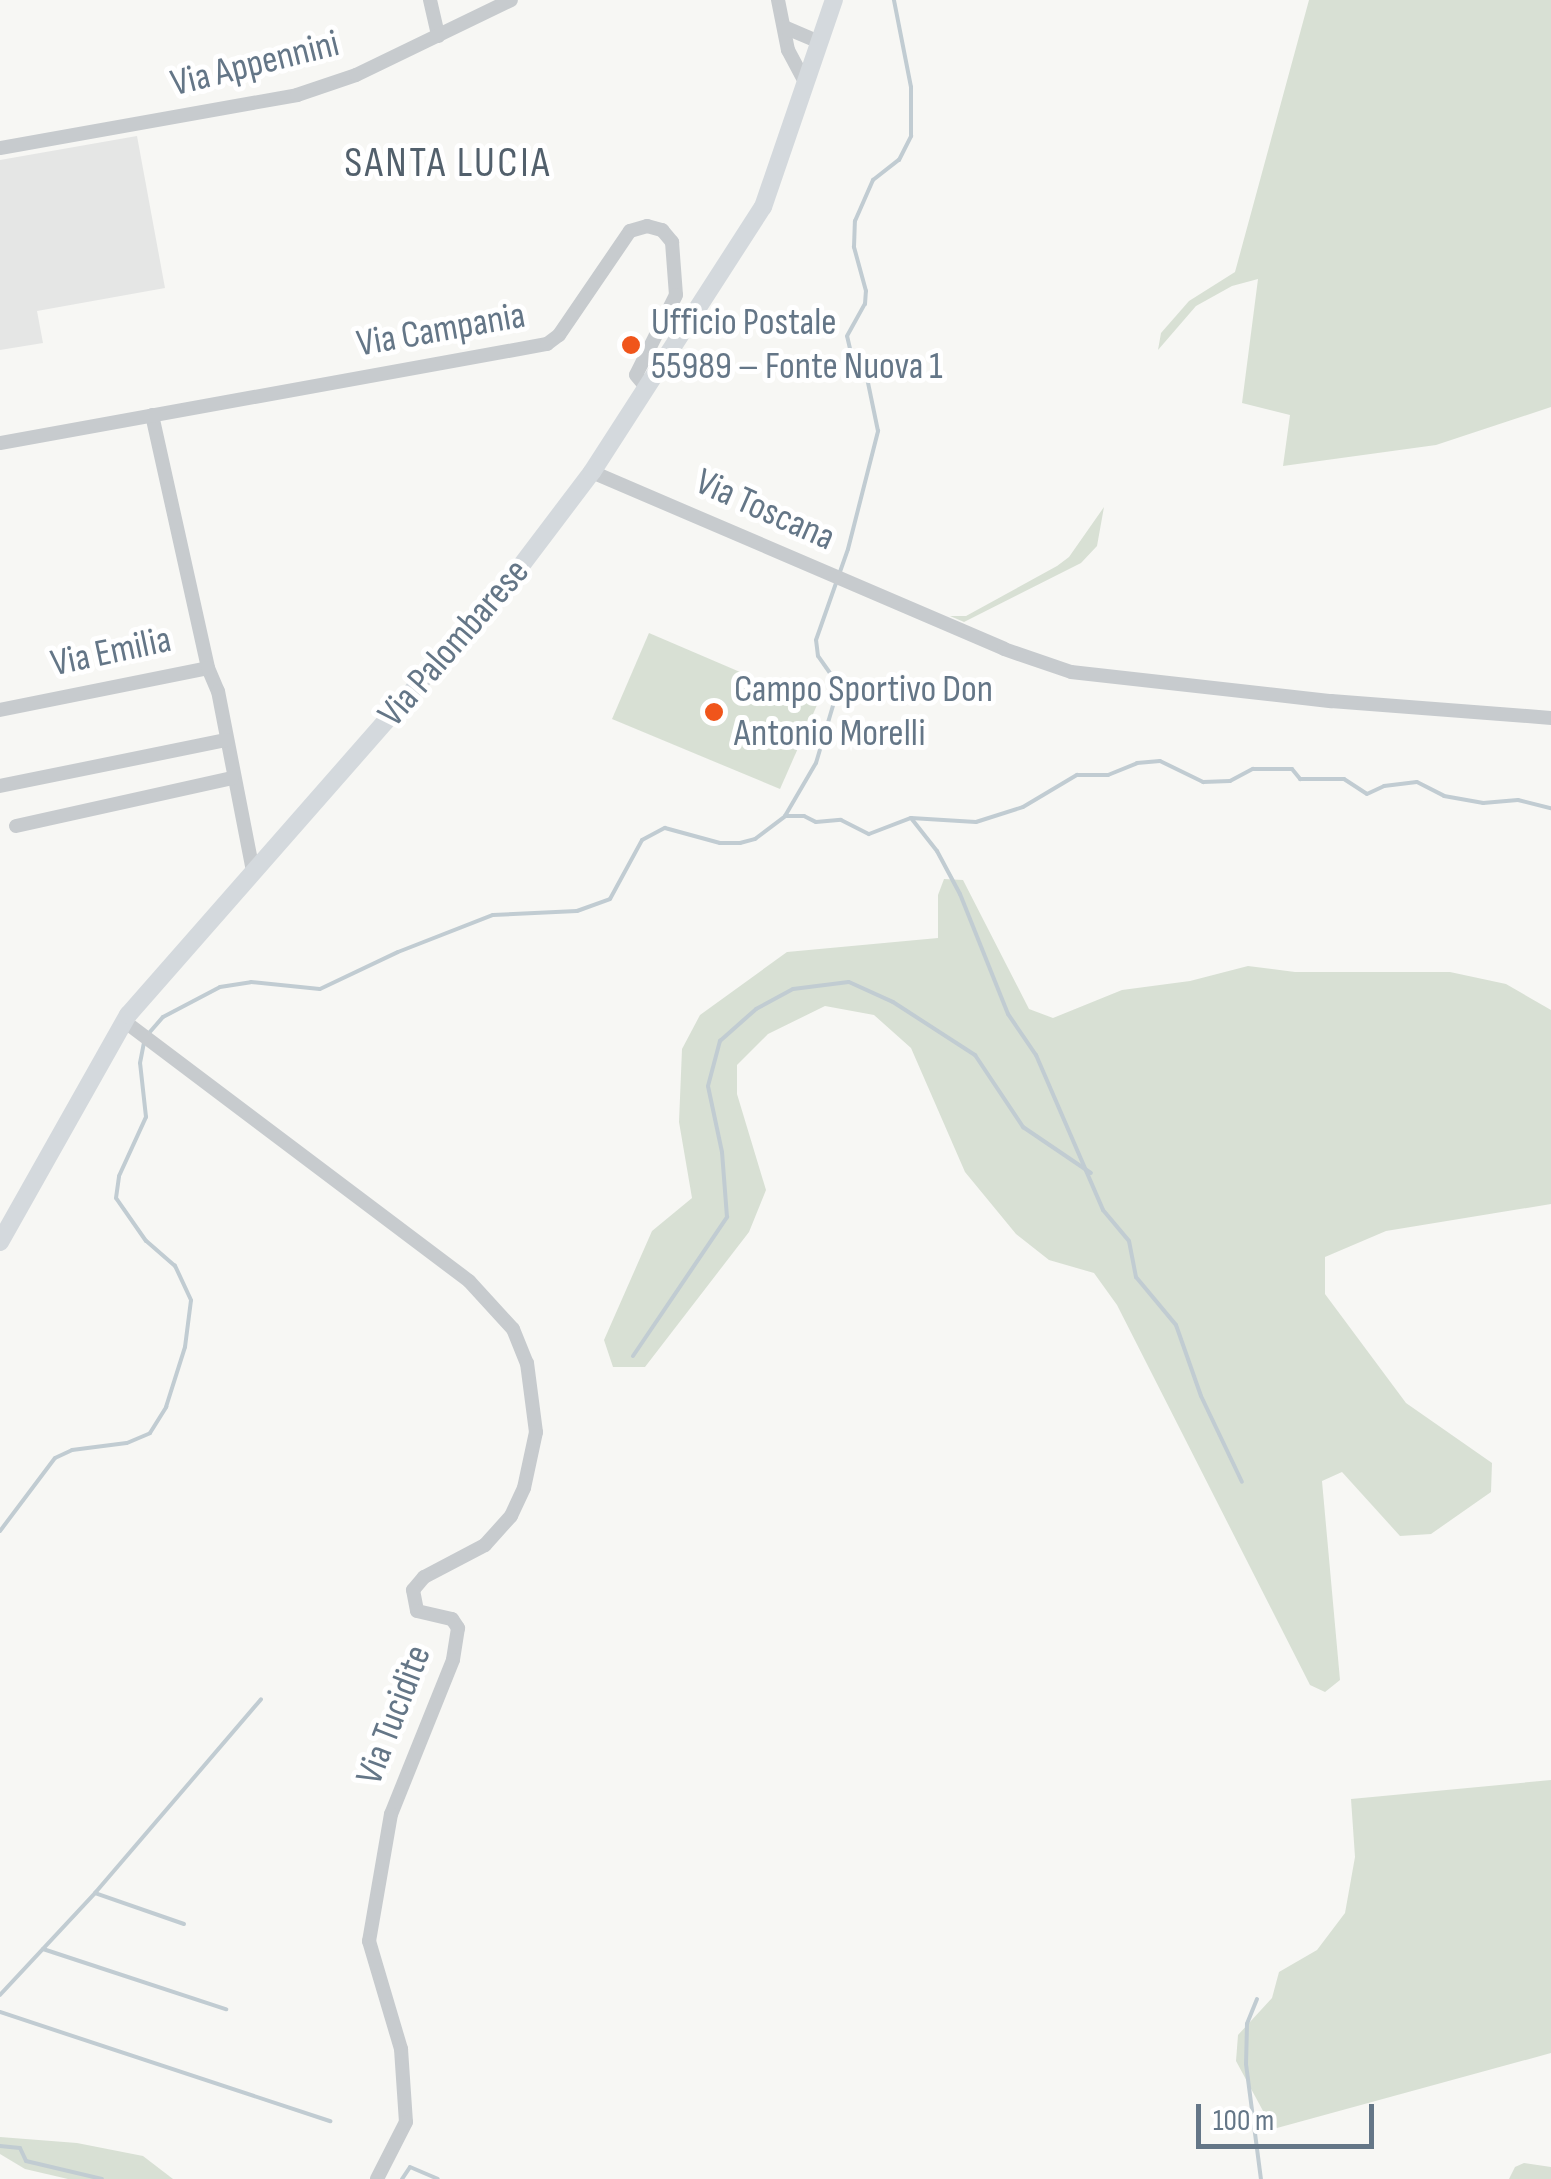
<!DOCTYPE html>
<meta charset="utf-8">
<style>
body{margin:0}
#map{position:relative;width:1551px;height:2179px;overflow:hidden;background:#f7f7f4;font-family:"Sofia Sans Condensed",sans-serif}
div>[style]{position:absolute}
.built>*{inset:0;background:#e5e6e5}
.green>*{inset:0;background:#d8e0d4}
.stream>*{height:4px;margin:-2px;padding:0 2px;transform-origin:2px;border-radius:2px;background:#c1ccd2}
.minor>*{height:14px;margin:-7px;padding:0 7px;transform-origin:7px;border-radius:7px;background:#c7cbce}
.major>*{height:18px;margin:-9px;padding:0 9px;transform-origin:9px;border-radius:9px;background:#d4d9dd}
.dots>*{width:28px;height:28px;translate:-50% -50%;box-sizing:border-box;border:5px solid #fff;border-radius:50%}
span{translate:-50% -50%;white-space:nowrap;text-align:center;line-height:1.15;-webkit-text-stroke:10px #fff;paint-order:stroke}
.street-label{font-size:38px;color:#647687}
.poi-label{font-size:38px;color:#647687}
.left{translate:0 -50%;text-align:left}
.quarter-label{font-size:42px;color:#52606c;letter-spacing:2.5px}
.scale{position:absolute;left:1196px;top:2104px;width:178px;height:45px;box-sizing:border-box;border:5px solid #647687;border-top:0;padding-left:12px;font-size:30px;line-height:35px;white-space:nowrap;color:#647687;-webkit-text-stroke:8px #fff;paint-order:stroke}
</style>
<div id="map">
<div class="built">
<div style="clip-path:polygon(137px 136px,165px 288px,37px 311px,43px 343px,0 350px,0 160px)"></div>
</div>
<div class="green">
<div style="clip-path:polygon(1309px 0,1551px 0,1551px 407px,1436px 445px,1283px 466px,1290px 415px,1242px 403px,1258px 279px,1232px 286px,1196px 306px,1158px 350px,1161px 333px,1189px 301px,1235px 272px)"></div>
<div style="clip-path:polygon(1104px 507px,1097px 546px,1081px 563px,964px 622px,950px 616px,966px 616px,1057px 566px,1069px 557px)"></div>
<div style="clip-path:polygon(649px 633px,817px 705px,780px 789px,612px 719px)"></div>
<div style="clip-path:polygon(944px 879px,963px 880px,1029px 1009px,1053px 1018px,1122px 990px,1190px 981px,1248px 966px,1295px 972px,1450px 972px,1506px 984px,1551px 1010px,1551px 1204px,1386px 1231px,1325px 1257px,1325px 1294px,1406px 1403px,1492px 1463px,1491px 1492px,1431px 1534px,1400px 1536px,1342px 1472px,1322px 1481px,1340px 1680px,1325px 1692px,1310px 1685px,1117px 1305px,1094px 1273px,1049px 1260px,1016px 1234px,965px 1172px,911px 1048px,874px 1015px,825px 1006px,768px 1034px,737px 1065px,737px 1094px,766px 1190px,749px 1232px,645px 1367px,613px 1367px,604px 1340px,652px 1231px,692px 1198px,679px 1122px,682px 1049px,700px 1015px,787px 952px,938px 938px,938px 895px)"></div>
<div style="clip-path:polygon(1551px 1780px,1551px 2053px,1277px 2128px,1269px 2122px,1236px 2061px,1238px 2035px,1272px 1998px,1279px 1972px,1317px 1950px,1345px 1913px,1355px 1857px,1351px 1799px)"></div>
<div style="clip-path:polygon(0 2137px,77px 2143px,143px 2156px,173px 2179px,68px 2179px,25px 2169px,0 2154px)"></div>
<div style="clip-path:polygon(1524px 2163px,1551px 2167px,1551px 2179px,1509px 2179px,1515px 2167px)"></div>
</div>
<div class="stream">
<div style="left:785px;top:816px;width:19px"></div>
<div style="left:804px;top:816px;width:13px;rotate:27deg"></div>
<div style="left:816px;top:822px;width:25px;rotate:-5deg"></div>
<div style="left:841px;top:820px;width:31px;rotate:27deg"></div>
<div style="left:869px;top:834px;width:45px;rotate:-20.9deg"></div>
<div style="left:911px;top:818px;width:65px;rotate:3.5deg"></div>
<div style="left:976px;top:822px;width:49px;rotate:-17.7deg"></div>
<div style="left:1023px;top:807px;width:63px;rotate:-30.7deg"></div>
<div style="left:1077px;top:775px;width:31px"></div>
<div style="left:1108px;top:775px;width:31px;rotate:-22deg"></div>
<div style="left:1137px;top:763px;width:23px;rotate:-5deg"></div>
<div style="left:1160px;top:761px;width:48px;rotate:26deg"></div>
<div style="left:1203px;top:782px;width:27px;rotate:-2deg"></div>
<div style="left:1230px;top:781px;width:26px;rotate:-28deg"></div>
<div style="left:1253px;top:769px;width:39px"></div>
<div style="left:1292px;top:769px;width:13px;rotate:51deg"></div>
<div style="left:1300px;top:779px;width:44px"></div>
<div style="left:1344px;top:779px;width:27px;rotate:33deg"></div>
<div style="left:1367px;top:794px;width:19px;rotate:-25deg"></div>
<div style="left:1384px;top:786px;width:33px;rotate:-7deg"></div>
<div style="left:1417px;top:782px;width:30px;rotate:27deg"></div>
<div style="left:1444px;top:796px;width:40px;rotate:10deg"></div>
<div style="left:1483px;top:803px;width:35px;rotate:-5deg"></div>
<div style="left:1518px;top:800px;width:34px;rotate:14deg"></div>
<div style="left:911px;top:818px;width:42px;rotate:51.8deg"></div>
<div style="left:937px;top:851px;width:49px;rotate:61.9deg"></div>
<div style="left:960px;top:894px;width:129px;rotate:68.2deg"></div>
<div style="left:1008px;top:1014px;width:50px;rotate:55.7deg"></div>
<div style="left:1036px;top:1055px;width:169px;rotate:66.6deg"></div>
<div style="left:1103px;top:1210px;width:40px;rotate:50deg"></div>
<div style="left:1129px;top:1241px;width:37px;rotate:79deg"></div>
<div style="left:1136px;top:1277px;width:62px;rotate:50.2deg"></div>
<div style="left:1176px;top:1325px;width:75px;rotate:70.6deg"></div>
<div style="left:1201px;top:1396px;width:95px;rotate:64.5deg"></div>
<div style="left:149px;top:1033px;width:21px;rotate:-49deg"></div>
<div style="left:163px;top:1017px;width:64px;rotate:-27.8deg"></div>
<div style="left:220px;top:987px;width:31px;rotate:-9deg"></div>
<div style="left:251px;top:982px;width:69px;rotate:5.8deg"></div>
<div style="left:320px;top:989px;width:86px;rotate:-25.4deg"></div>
<div style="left:398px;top:952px;width:102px;rotate:-21.3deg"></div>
<div style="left:493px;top:915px;width:84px;rotate:-2.7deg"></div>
<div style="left:577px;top:911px;width:35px;rotate:-20deg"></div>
<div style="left:610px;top:899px;width:67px;rotate:-61.5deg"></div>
<div style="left:642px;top:840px;width:26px;rotate:-28deg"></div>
<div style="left:665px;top:828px;width:57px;rotate:15.3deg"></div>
<div style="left:720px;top:843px;width:20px"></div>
<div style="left:740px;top:843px;width:16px;rotate:-15deg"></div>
<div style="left:755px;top:839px;width:38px;rotate:-37deg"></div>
<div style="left:785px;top:816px;width:61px;rotate:-59.7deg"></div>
<div style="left:816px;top:763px;width:67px;rotate:-73.5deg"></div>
<div style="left:835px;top:699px;width:26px;rotate:-101deg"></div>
<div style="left:830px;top:673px;width:21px;rotate:-125deg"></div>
<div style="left:818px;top:656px;width:16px;rotate:-97deg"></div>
<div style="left:816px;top:640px;width:96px;rotate:-70.6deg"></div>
<div style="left:848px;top:549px;width:122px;rotate:-75.7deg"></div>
<div style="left:878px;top:431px;width:54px;rotate:-101.7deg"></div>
<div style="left:867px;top:378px;width:30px;rotate:-123deg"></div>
<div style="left:851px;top:353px;width:17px;rotate:-103deg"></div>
<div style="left:847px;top:336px;width:37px;rotate:-61deg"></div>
<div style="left:865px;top:304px;width:13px;rotate:-86deg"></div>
<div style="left:866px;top:291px;width:46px;rotate:-105.3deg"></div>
<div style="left:854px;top:247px;width:26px;rotate:-88deg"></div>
<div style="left:855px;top:221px;width:45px;rotate:-66.3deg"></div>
<div style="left:873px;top:180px;width:33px;rotate:-38deg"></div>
<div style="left:899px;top:160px;width:27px;rotate:-63deg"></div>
<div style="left:911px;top:136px;width:49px;rotate:-90deg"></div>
<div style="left:911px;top:87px;width:89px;rotate:-101.1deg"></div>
<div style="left:633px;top:1356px;width:168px;rotate:-55.9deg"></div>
<div style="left:727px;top:1217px;width:65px;rotate:-94.4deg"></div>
<div style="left:722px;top:1152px;width:67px;rotate:-102deg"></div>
<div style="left:708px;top:1086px;width:47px;rotate:-75.1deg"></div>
<div style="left:720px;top:1041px;width:48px;rotate:-41.6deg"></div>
<div style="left:756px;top:1009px;width:42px;rotate:-28.4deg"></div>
<div style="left:793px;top:989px;width:56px;rotate:-7.1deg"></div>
<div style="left:849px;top:982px;width:48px;rotate:24.4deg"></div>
<div style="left:893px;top:1002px;width:98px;rotate:32.9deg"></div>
<div style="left:975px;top:1055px;width:87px;rotate:56.3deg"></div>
<div style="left:1023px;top:1127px;width:82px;rotate:34.1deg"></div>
<div style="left:0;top:1531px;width:91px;rotate:-53deg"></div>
<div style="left:55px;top:1458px;width:19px;rotate:-25deg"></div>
<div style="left:72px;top:1450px;width:55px;rotate:-7.3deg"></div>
<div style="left:127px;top:1443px;width:25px;rotate:-23deg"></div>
<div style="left:150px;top:1433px;width:31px;rotate:-58deg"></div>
<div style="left:166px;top:1407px;width:63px;rotate:-72.4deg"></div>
<div style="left:185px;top:1347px;width:47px;rotate:-82.7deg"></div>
<div style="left:191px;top:1300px;width:38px;rotate:-115deg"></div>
<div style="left:175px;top:1266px;width:38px;rotate:-139deg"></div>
<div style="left:146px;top:1241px;width:52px;rotate:-124.9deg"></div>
<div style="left:116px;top:1198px;width:22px;rotate:-82deg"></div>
<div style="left:119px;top:1176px;width:65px;rotate:-65.4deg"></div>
<div style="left:146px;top:1117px;width:54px;rotate:-96.3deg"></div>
<div style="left:140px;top:1063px;width:21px;rotate:-79deg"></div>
<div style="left:184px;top:1924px;width:94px;rotate:-160.8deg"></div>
<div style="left:95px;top:1893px;width:255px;rotate:-49.4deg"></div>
<div style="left:43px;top:1949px;width:193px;rotate:18.2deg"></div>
<div style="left:0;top:1995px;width:141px;rotate:-47deg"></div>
<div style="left:1257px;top:1999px;width:27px;rotate:112deg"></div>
<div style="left:1247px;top:2024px;width:40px;rotate:91.4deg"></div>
<div style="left:1246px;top:2064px;width:116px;rotate:82.6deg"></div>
<div style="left:0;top:2012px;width:348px;rotate:18.3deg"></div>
<div style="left:0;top:2146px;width:20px;rotate:6deg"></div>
<div style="left:20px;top:2148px;width:14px;rotate:65deg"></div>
<div style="left:26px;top:2161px;width:78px;rotate:13.3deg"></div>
<div style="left:402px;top:2179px;width:14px;rotate:-56deg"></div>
<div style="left:410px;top:2167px;width:30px;rotate:23deg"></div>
</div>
<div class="minor">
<div style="left:430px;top:0;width:37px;rotate:77deg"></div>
<div style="left:778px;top:0;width:51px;rotate:78.7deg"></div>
<div style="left:788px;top:50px;width:36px;rotate:62deg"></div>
<div style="left:784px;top:27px;width:38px;rotate:23deg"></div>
<div style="left:0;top:148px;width:302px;rotate:-10.1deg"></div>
<div style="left:297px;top:95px;width:62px;rotate:-18.7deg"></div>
<div style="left:356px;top:75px;width:172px;rotate:-25.8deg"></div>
<div style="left:152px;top:415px;width:259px;rotate:77.5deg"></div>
<div style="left:0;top:443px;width:556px;rotate:-10.26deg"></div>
<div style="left:547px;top:344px;width:15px;rotate:-37deg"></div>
<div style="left:559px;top:335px;width:126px;rotate:-55.7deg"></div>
<div style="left:630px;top:231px;width:18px;rotate:-16deg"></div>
<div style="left:647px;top:226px;width:16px;rotate:15deg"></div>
<div style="left:662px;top:230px;width:16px;rotate:50deg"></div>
<div style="left:672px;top:242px;width:53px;rotate:85.7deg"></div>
<div style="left:676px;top:295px;width:89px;rotate:116.6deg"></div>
<div style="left:636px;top:375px;width:17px;rotate:50deg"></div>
<div style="left:592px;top:472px;width:448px;rotate:23.2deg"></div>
<div style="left:1004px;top:649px;width:71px;rotate:18.9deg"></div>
<div style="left:1071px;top:672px;width:262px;rotate:6.4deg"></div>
<div style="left:1331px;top:701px;width:221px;rotate:4.4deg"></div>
<div style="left:0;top:710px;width:212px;rotate:-11.4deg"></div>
<div style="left:208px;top:668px;width:25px;rotate:67deg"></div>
<div style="left:218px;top:691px;width:183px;rotate:79deg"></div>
<div style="left:0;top:786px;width:231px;rotate:-11.5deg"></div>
<div style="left:16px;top:826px;width:221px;rotate:-12.5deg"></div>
<div style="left:124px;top:1021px;width:432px;rotate:37deg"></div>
<div style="left:469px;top:1281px;width:65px;rotate:47.5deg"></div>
<div style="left:513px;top:1329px;width:37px;rotate:68deg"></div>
<div style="left:527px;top:1363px;width:70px;rotate:82.6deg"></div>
<div style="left:536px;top:1432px;width:57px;rotate:102.1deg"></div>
<div style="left:524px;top:1488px;width:31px;rotate:115deg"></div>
<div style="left:511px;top:1516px;width:39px;rotate:132deg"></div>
<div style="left:485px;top:1545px;width:69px;rotate:152.3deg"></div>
<div style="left:424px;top:1577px;width:17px;rotate:130deg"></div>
<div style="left:413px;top:1590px;width:21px;rotate:79deg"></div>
<div style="left:417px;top:1611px;width:36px;rotate:13deg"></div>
<div style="left:452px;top:1619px;width:11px;rotate:56deg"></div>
<div style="left:458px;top:1628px;width:32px;rotate:99deg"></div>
<div style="left:453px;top:1660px;width:166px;rotate:111.9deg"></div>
<div style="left:391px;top:1814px;width:129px;rotate:99.8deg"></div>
<div style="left:369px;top:1941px;width:113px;rotate:73.5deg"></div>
<div style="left:401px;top:2049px;width:73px;rotate:86.1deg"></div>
<div style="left:406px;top:2122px;width:64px;rotate:117deg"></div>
</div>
<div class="major">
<div style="left:0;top:1242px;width:261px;rotate:-60.6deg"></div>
<div style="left:128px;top:1015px;width:585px;rotate:-48.74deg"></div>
<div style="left:514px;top:575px;width:129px;rotate:-52.9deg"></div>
<div style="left:592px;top:472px;width:315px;rotate:-57.2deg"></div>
<div style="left:763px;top:207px;width:219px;rotate:-71.1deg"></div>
</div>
<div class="dots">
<div style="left:631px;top:345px;background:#f0551b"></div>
<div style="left:714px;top:712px;background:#f0551b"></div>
</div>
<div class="street-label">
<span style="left:255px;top:64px;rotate:-14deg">Via Appennini</span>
<span style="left:441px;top:330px;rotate:-10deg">Via Campania</span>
<span style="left:765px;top:510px;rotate:24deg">Via Toscana</span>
<span style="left:454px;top:643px;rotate:-49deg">Via Palombarese</span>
<span style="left:111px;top:652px;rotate:-12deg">Via Emilia</span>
<span style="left:394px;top:1715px;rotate:-69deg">Via Tucidite</span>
</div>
<div class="poi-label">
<span class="left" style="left:651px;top:345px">Ufficio Postale<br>55989 – Fonte Nuova 1</span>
<span class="left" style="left:734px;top:712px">Campo Sportivo Don<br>Antonio Morelli</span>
</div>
<div class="quarter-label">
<span style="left:448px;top:164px">SANTA LUCIA</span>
</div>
<div class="scale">100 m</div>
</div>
